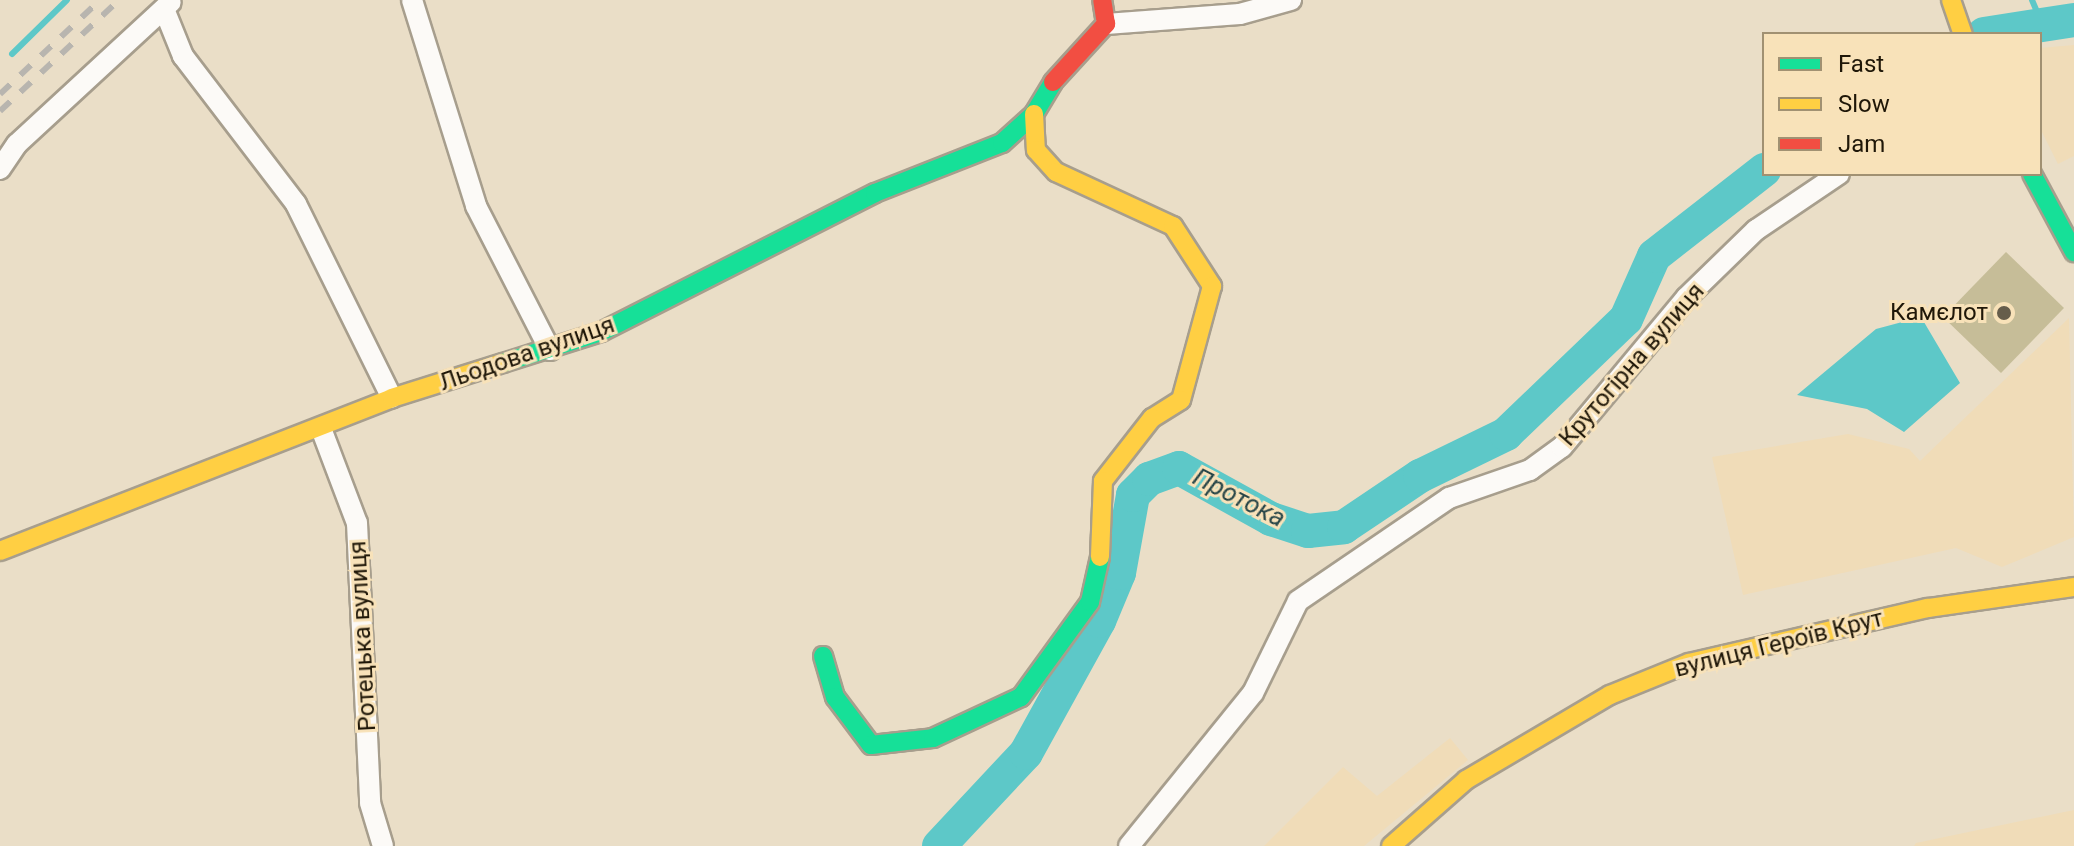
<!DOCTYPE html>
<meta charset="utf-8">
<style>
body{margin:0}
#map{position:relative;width:2074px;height:846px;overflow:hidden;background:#eadec7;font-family:Roboto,sans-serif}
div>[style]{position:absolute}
.built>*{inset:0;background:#f0dcb8}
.water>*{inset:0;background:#5dc8c8}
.stream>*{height:6px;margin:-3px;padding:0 3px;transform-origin:3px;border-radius:3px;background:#5dc8c8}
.river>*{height:34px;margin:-17px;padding:0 17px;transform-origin:17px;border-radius:17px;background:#5dc8c8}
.building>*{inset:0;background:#c6bd98}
.roads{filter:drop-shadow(2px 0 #a79e8d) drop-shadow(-2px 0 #a79e8d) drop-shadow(0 2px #a79e8d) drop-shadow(0 -2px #a79e8d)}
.street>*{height:20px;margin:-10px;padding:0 10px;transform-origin:10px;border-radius:10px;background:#fcfaf7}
.fast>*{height:18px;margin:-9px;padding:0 9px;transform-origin:9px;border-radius:9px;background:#16e098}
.slow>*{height:18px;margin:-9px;padding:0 9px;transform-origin:9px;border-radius:9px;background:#ffcf43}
.jam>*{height:18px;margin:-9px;padding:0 9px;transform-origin:9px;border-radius:9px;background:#f24e42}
.rail>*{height:6px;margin-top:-3px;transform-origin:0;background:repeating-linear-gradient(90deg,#b8b5af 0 14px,transparent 0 28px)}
.dots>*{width:22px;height:22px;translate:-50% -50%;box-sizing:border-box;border:4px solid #f8e2b9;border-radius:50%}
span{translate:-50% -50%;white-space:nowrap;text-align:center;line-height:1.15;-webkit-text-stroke:6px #f8e2b9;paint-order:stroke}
.poi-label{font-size:24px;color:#1f1708}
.right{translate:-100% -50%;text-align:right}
.street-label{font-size:24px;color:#1f1708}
.water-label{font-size:26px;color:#284648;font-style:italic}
.legend{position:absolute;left:1762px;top:32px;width:280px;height:144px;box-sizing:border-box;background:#f8e2b9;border:2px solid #a19172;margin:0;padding:10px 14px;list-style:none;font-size:24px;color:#1f1708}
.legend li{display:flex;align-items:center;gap:16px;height:40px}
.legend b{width:40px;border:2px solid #a19172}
</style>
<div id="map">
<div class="built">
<div style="clip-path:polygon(2074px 45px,2074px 156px,2058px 164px,2040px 128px,2040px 48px)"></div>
<div style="clip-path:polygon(2069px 318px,2074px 537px,2002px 567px,1956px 548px,1743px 595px,1712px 457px,1848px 434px,1909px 449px,1920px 461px)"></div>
<div style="clip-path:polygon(1450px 738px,1468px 760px,1364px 846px,1264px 846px,1343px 767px,1377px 796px)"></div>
<div style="clip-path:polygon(2074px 810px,2074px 846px,1914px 846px,1916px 843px)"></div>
</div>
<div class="water">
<div style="clip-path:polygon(1921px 317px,1960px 383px,1904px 432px,1867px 409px,1797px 395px,1876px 329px)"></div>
</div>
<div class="stream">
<div style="left:2032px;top:0;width:25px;rotate:67deg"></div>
<div style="left:12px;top:54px;width:77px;rotate:-44.5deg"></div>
</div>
<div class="river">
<div style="left:1984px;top:34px;width:91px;rotate:-8.8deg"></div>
<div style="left:939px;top:846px;width:127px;rotate:-46.9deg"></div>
<div style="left:1026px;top:753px;width:151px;rotate:-61.1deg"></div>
<div style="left:1099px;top:621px;width:52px;rotate:-67.4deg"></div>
<div style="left:1119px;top:573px;width:79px;rotate:-79.8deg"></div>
<div style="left:1133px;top:495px;width:23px;rotate:-45deg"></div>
<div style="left:1149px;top:479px;width:32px;rotate:-20deg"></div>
<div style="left:1179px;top:468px;width:105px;rotate:29deg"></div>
<div style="left:1271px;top:519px;width:39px;rotate:18deg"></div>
<div style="left:1308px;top:531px;width:36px;rotate:-6deg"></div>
<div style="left:1344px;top:527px;width:92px;rotate:-33.9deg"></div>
<div style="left:1420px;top:476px;width:96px;rotate:-26deg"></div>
<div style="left:1506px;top:434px;width:166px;rotate:-43.8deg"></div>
<div style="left:1626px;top:319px;width:69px;rotate:-66deg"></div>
<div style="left:1654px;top:256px;width:140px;rotate:-38deg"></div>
</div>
<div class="building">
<div style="clip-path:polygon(2006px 252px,2064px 308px,2001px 373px,1943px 317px)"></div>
</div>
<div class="roads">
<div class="street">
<div style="left:412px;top:0;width:216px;rotate:72.7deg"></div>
<div style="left:476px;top:206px;width:162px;rotate:62.8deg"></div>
<div style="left:164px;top:9px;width:51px;rotate:68deg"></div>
<div style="left:183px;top:56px;width:186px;rotate:52.6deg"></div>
<div style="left:296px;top:204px;width:216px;rotate:63.7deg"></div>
<div style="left:1106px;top:24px;width:134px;rotate:-4.3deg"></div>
<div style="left:1240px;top:14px;width:53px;rotate:-15.4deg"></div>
<div style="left:0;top:169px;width:30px;rotate:-56deg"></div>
<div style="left:17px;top:144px;width:209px;rotate:-42.7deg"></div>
<div style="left:322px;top:431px;width:98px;rotate:69.2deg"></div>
<div style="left:357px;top:523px;width:280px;rotate:87.3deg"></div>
<div style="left:370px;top:803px;width:45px;rotate:73.2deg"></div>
<div style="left:1129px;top:846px;width:197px;rotate:-51deg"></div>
<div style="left:1253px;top:693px;width:102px;rotate:-63.9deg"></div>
<div style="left:1298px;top:601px;width:183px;rotate:-34.3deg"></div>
<div style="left:1449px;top:498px;width:86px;rotate:-19.1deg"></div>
<div style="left:1530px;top:470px;width:39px;rotate:-36deg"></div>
<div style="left:1562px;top:447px;width:194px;rotate:-50.2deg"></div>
<div style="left:1686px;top:298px;width:98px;rotate:-44.2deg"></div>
<div style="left:1756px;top:230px;width:100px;rotate:-34deg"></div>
</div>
<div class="fast">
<div style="left:2032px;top:174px;width:89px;rotate:61.7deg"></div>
<div style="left:503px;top:363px;width:103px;rotate:-17.6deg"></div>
<div style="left:601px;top:332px;width:307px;rotate:-26.9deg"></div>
<div style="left:875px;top:193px;width:136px;rotate:-21.5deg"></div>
<div style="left:1002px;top:143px;width:43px;rotate:-42.2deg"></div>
<div style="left:1034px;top:114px;width:37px;rotate:-59deg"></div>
<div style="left:823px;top:656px;width:43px;rotate:73.7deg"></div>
<div style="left:835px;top:697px;width:60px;rotate:53.1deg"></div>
<div style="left:871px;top:745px;width:62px;rotate:-6.4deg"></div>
<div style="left:933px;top:738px;width:97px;rotate:-25deg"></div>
<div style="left:1021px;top:697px;width:117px;rotate:-54deg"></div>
<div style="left:1090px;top:602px;width:46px;rotate:-77.5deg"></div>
</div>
<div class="slow">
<div style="left:1951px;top:0;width:36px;rotate:71deg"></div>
<div style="left:1034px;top:114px;width:36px;rotate:87deg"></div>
<div style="left:1036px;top:150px;width:30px;rotate:48deg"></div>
<div style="left:1056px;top:172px;width:129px;rotate:24.8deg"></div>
<div style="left:1173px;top:226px;width:72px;rotate:57deg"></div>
<div style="left:1212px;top:286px;width:118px;rotate:105.2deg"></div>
<div style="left:1181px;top:400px;width:34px;rotate:148deg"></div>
<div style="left:1152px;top:418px;width:80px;rotate:127.9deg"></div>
<div style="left:1103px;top:481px;width:76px;rotate:92.3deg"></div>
<div style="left:0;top:551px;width:421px;rotate:-21.3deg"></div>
<div style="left:392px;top:398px;width:116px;rotate:-17.5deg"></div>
<div style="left:1391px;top:846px;width:100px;rotate:-41.3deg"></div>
<div style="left:1466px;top:780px;width:167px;rotate:-30.6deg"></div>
<div style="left:1610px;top:695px;width:85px;rotate:-22.1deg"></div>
<div style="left:1689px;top:663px;width:245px;rotate:-13deg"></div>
<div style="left:1928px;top:608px;width:148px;rotate:-8.2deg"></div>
</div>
<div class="jam">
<div style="left:1053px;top:82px;width:79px;rotate:-47.6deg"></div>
<div style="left:1106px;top:24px;width:24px;rotate:-99deg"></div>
</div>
</div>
<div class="rail">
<div style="left:0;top:94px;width:137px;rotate:-43.2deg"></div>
<div style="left:0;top:111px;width:163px;rotate:-43deg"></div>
</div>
<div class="dots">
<div style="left:2004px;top:313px;background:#665d4b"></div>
</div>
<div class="poi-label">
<span class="right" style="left:1988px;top:313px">Камєлот</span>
</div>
<div class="street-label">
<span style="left:527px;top:354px;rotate:-19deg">Льодова вулиця</span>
<span style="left:1632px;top:365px;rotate:-49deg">Крутогірна вулиця</span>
<span style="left:363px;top:636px;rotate:-93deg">Ротецька вулиця</span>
<span style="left:1779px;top:644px;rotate:-14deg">вулиця Героїв Крут</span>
</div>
<div class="water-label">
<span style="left:1239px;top:498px;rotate:27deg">Протока</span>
</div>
<ul class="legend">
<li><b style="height:10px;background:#16e098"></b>Fast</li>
<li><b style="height:10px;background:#ffcf43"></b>Slow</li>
<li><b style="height:10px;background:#f24e42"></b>Jam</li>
</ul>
</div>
